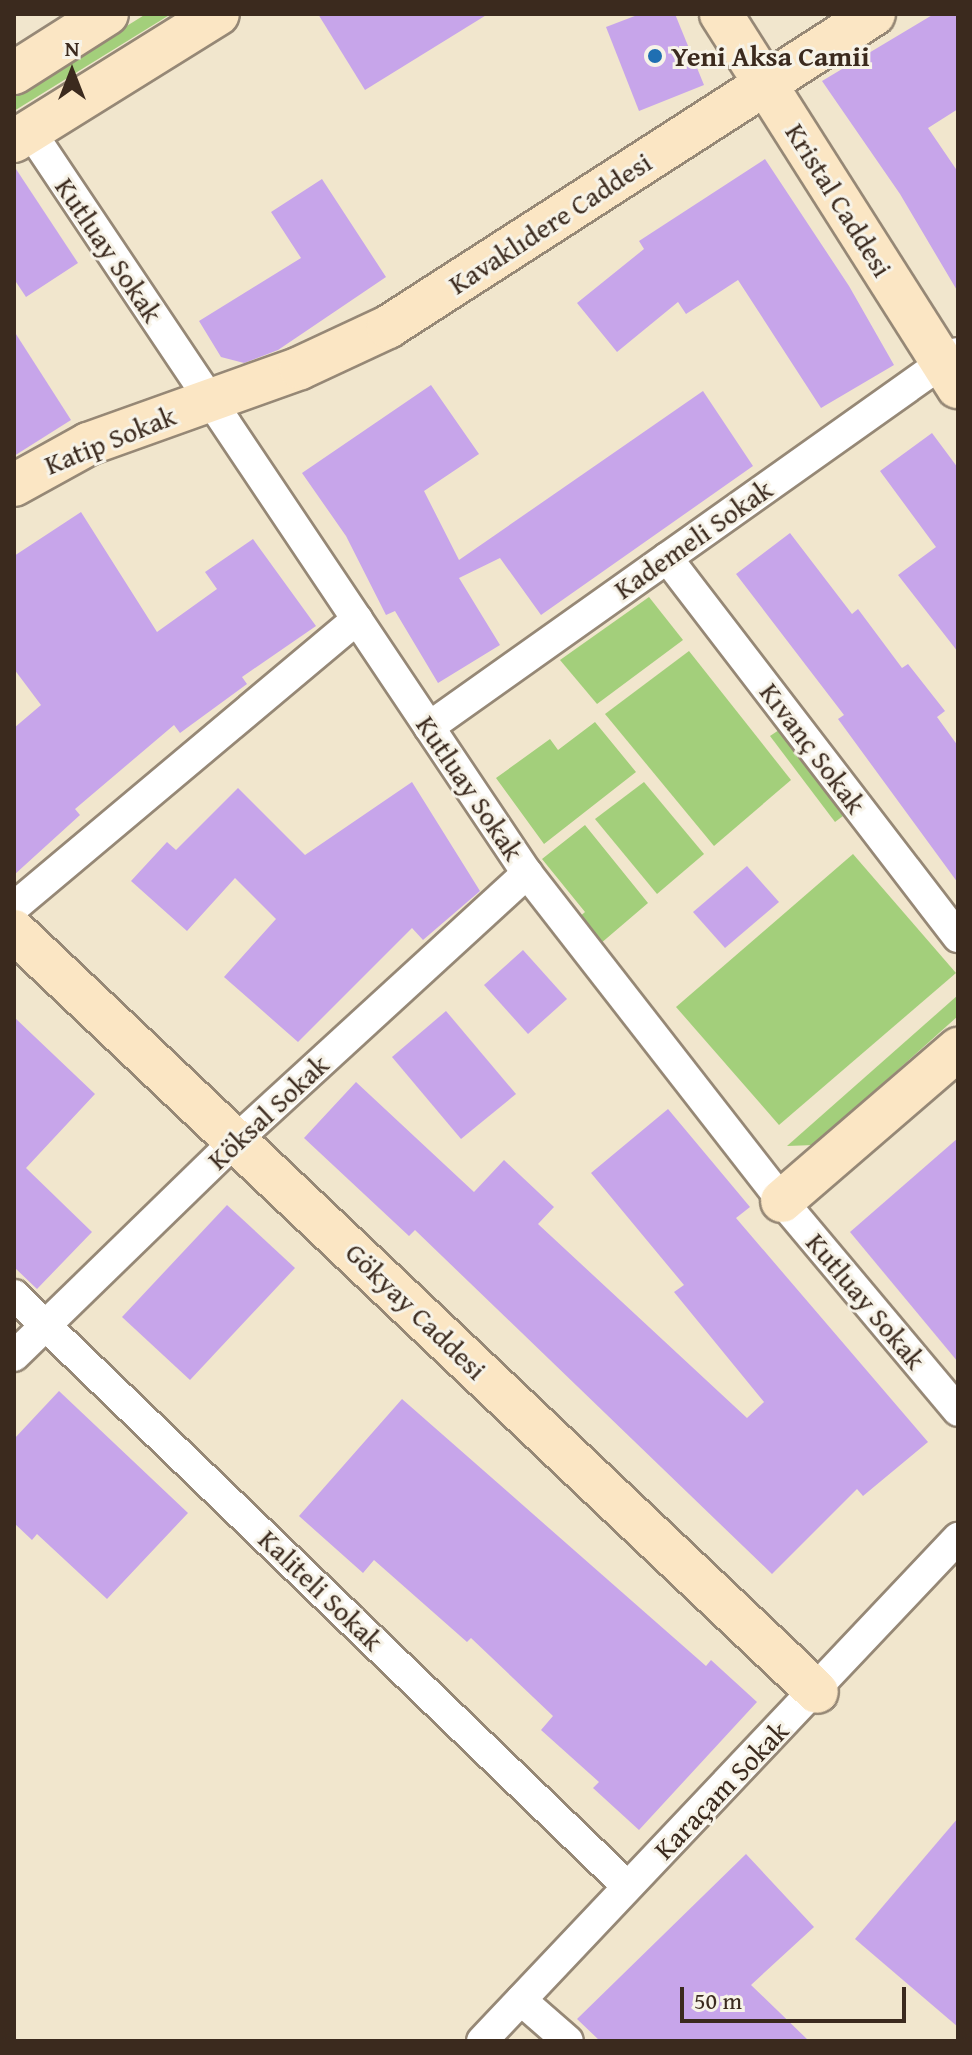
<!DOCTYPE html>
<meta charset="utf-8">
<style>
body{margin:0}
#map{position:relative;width:972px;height:2055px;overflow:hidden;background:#f1e6cd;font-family:"Gentium Book Plus",serif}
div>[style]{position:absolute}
.green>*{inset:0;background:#a3cf7b}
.building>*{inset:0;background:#c7a5ea}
.roads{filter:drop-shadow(2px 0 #968876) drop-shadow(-2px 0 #968876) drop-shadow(0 2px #968876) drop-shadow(0 -2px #968876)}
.street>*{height:30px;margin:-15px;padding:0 15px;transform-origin:15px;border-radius:15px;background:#fff}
.secondary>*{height:42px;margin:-21px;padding:0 21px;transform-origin:21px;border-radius:21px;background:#fbe6c4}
.dots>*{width:22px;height:22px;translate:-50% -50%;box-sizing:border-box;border:4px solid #f7f3e8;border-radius:50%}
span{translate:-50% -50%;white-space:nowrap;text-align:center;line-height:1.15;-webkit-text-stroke:6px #f7f3e8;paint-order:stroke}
.poi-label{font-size:28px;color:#3b2a1e;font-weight:700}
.left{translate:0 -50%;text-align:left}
.street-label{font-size:28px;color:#3b2a1e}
.frame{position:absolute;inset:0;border:16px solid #3b2a1e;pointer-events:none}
.north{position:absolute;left:32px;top:32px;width:80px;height:80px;-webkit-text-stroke:6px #f7f3e8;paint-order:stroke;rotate:0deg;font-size:22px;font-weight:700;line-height:32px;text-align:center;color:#3b2a1e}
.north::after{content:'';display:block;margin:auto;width:28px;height:36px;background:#3b2a1e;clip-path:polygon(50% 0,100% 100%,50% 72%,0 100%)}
.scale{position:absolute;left:680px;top:1987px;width:226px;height:36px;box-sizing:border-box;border:4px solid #3b2a1e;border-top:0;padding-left:10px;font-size:24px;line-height:28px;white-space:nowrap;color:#3b2a1e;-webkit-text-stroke:6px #f7f3e8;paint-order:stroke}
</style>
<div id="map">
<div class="green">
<div style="clip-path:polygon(146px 14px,171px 14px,14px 111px,14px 96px)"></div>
<div style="clip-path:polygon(649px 597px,683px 640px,597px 704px,560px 660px)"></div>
<div style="clip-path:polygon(689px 651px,791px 780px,714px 846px,605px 714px)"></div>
<div style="clip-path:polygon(595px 722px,636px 772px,544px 844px,496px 778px,550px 739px,558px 750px)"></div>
<div style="clip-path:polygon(779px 730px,843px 816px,835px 822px,770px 736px)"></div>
<div style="clip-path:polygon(644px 782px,704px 854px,657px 894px,595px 819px)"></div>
<div style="clip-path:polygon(585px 825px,648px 903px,600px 944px,577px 919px,585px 912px,542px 859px)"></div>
<div style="clip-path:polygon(853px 854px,956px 973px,779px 1125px,676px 1007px)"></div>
<div style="clip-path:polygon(958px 995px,958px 1016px,814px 1145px,787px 1146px)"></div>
</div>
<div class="building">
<div style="clip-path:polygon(318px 14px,488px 14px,365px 90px)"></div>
<div style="clip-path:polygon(640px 14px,675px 14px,704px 85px,639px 111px,606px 27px)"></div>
<div style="clip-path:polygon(934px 14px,958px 14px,958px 109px,928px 128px,958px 172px,958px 292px,900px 194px,822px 81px)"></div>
<div style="clip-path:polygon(765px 159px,849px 286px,894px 365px,821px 408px,738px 280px,686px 314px,678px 302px,617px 352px,577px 303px,644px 249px,639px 241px)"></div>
<div style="clip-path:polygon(14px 166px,78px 263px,26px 297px,14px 279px)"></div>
<div style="clip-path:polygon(322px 179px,386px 277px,278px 350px,244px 363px,221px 357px,199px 321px,301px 258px,271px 212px)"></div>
<div style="clip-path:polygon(14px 331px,71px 420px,14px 456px)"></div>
<div style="clip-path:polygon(431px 385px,479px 454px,424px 491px,459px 560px,703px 391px,753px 466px,541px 615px,500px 558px,459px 578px,500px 645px,438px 683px,395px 611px,386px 615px,346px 536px,302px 473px)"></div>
<div style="clip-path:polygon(932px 433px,958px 468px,958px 652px,898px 575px,936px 547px,880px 471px)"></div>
<div style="clip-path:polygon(81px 512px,157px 632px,217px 589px,205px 572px,253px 539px,316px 626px,242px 677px,247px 684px,180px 733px,174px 725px,75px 809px,80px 815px,14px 875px,14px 728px,41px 705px,14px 669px,14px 556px)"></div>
<div style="clip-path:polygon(790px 533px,852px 614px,858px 609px,902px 668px,908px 664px,945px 711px,937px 717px,958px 746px,958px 883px,838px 719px,844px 715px,736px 574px)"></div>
<div style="clip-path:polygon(412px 782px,480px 891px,423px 940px,412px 928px,298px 1042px,224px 977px,276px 919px,235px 878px,187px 931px,131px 881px,167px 842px,176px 850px,238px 788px,305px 855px)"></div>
<div style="clip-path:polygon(747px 866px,779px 902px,725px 948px,693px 912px)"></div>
<div style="clip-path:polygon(523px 950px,567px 999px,528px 1034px,484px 985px)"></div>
<div style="clip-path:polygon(446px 1011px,516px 1094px,461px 1139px,392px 1057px)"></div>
<div style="clip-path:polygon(14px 1017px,95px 1094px,26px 1168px,92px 1232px,37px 1289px,14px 1267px)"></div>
<div style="clip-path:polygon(356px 1082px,474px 1192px,504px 1160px,554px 1207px,538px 1224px,747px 1418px,764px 1402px,674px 1292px,684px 1285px,591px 1173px,668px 1109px,750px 1207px,736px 1218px,928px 1442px,863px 1496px,857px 1489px,772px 1574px,415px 1230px,409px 1236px,304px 1138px)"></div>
<div style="clip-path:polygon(958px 1138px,958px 1362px,850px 1232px)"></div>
<div style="clip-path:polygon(227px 1205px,295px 1268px,190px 1380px,122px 1317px)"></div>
<div style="clip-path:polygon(59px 1391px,188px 1513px,107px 1599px,37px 1534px,32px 1540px,14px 1523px,14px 1439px)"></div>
<div style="clip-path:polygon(402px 1399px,706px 1666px,711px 1660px,757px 1702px,639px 1830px,593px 1788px,599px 1782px,541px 1730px,553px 1716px,471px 1638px,467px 1642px,374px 1560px,363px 1573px,299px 1516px)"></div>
<div style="clip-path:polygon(958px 1818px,958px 2027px,855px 1939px)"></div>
<div style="clip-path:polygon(746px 1854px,814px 1927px,751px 1985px,809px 2041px,600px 2041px,577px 2019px)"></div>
</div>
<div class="roads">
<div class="street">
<div style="left:30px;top:131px;width:893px;rotate:56.19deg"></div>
<div style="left:527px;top:873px;width:415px;rotate:52.1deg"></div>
<div style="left:782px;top:1201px;width:274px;rotate:50deg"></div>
<div style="left:667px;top:558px;width:478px;rotate:52.5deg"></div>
<div style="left:429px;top:727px;width:646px;rotate:-35.36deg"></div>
<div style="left:14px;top:907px;width:448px;rotate:-40deg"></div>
<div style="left:14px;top:1295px;width:851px;rotate:43.95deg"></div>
<div style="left:14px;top:1356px;width:310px;rotate:-44.2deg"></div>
<div style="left:236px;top:1140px;width:395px;rotate:-42.5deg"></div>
<div style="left:521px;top:2000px;width:62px;rotate:41.1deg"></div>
<div style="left:482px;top:2041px;width:693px;rotate:-46.58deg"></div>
</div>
<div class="secondary">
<div style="left:721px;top:14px;width:442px;rotate:57.6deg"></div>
<div style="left:14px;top:73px;width:110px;rotate:-32.4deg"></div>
<div style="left:14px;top:141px;width:240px;rotate:-31.9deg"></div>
<div style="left:14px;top:485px;width:85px;rotate:-29deg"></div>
<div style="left:88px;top:444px;width:225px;rotate:-19.7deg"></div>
<div style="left:300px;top:368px;width:97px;rotate:-25deg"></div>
<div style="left:388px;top:327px;width:578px;rotate:-32.78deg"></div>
<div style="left:14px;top:931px;width:1106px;rotate:43.46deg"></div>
<div style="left:782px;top:1201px;width:233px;rotate:-40.8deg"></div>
</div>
</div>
<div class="dots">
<div style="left:655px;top:56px;background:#1f6fb2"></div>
</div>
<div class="poi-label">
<span class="left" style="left:671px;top:56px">Yeni Aksa Camii</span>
</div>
<div class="street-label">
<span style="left:839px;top:200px;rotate:58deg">Kristal Caddesi</span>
<span style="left:550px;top:223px;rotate:-33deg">Kavaklıdere Caddesi</span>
<span style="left:109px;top:250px;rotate:56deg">Kutluay Sokak</span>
<span style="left:110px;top:440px;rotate:-22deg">Katip Sokak</span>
<span style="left:693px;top:539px;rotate:-35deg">Kademeli Sokak</span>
<span style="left:813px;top:748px;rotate:53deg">Kıvanç Sokak</span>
<span style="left:470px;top:788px;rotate:56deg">Kutluay Sokak</span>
<span style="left:268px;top:1112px;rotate:-43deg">Köksal Sokak</span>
<span style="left:866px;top:1301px;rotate:50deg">Kutluay Sokak</span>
<span style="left:416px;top:1311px;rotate:44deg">Gökyay Caddesi</span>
<span style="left:321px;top:1590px;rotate:44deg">Kaliteli Sokak</span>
<span style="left:721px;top:1790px;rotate:-46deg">Karaçam Sokak</span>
</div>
<div class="frame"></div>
<div class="north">N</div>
<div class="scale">50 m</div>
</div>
